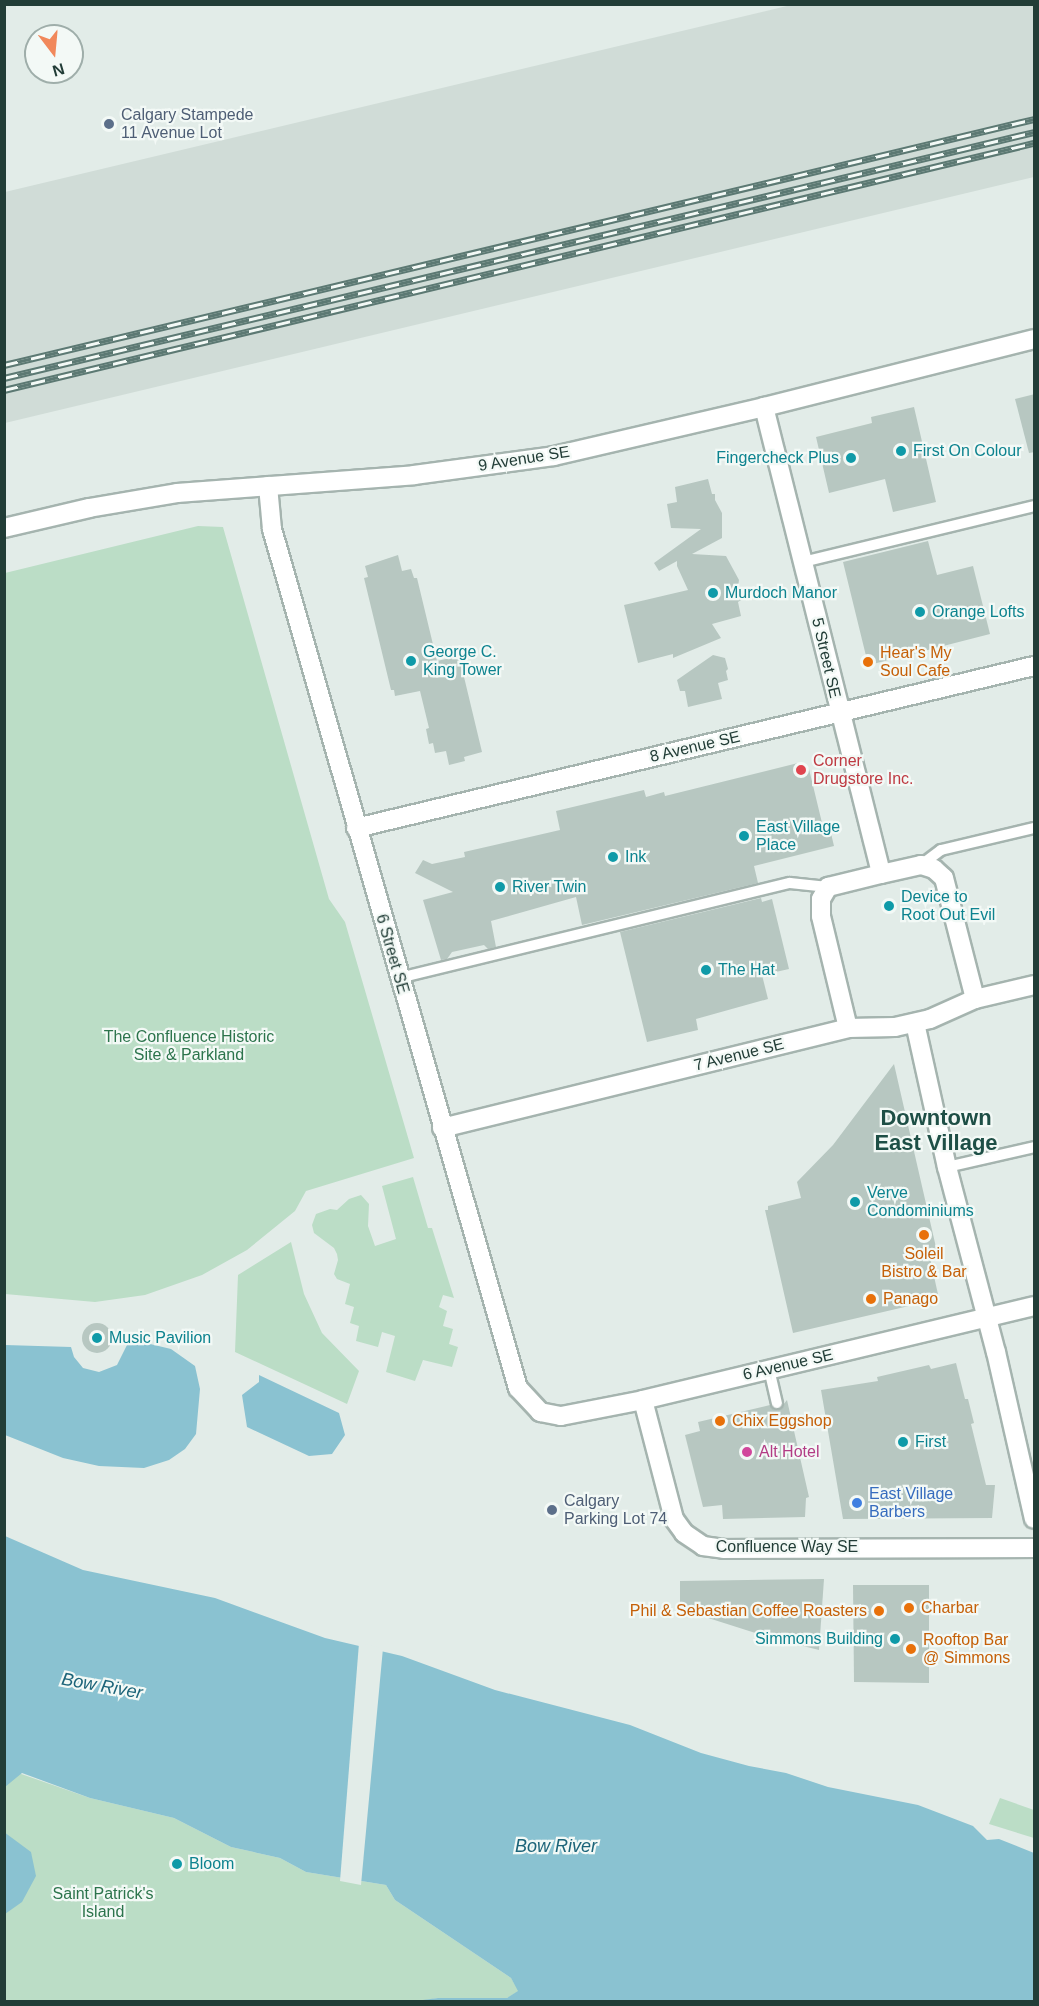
<!DOCTYPE html>
<style>
body{margin:0}
#map{position:relative;width:1039px;height:2006px;overflow:hidden;background:#e2ece8;font-family:Helvetica,sans-serif}
div>[style]{position:absolute}
.built>*{inset:0;background:#d0dcd7}
.green>*{inset:0;background:#bbddc6}
.water>*{inset:0;background:#8ac2d1}
.pier>*{inset:0;background:#e2ece8}
.building>*{inset:0;background:#b7c7c1}
.round{border-radius:50%}
.roads{filter:drop-shadow(2px 0 #a5b4af) drop-shadow(-2px 0 #a5b4af) drop-shadow(0 2px #a5b4af) drop-shadow(0 -2px #a5b4af)}
.lane>*{height:10px;margin:-5px;padding:0 5px;transform-origin:5px;border-radius:5px;background:#fff}
.street>*{height:18px;margin:-9px;padding:0 9px;transform-origin:9px;border-radius:9px;background:#fff}
.secondary>*{height:18px;margin:-9px;padding:0 9px;transform-origin:9px;border-radius:9px;background:#fff}
.rail>*{height:7px;margin-top:-3.5px;transform-origin:0;background:repeating-linear-gradient(90deg,#f3f9f6 0 14px,#5c7973 0 28px);box-sizing:border-box;border-block:2px solid #5c7973}
.dots>*{width:16px;height:16px;translate:-50% -50%;box-sizing:border-box;border:3px solid #f3f9f6;border-radius:50%}
span{translate:-50% -50%;white-space:nowrap;text-align:center;line-height:1.15;-webkit-text-stroke:4.5px #f3f9f6;paint-order:stroke}
.service-label{font-size:16px;color:#4e5e75}
.left{translate:0 -50%;text-align:left}
.culture-label{font-size:16px;color:#0d838f}
.right{translate:-100% -50%;text-align:right}
.street-label{font-size:16px;color:#223d37}
.food-label{font-size:16px;color:#c56008}
.health-label{font-size:16px;color:#be3a42}
.park-label{font-size:16px;color:#2c744c}
.hotel-label{font-size:16px;color:#b23c85}
.shop-label{font-size:16px;color:#366cbe}
.water-label{font-size:18px;color:#1c6479;font-style:italic}
.district-label{font-size:22px;color:#1e4f46;font-weight:700}
.frame{position:absolute;inset:0;border:6px solid #223d37;pointer-events:none}
.north{position:absolute;left:24px;top:24px;width:60px;height:60px;box-sizing:border-box;background:#f3f9f6;border:2px solid #9faeaa;border-radius:50%;rotate:164deg;font-size:16px;font-weight:700;line-height:24px;text-align:center;color:#223d37}
.north::after{content:'';display:block;margin:auto;width:21px;height:27px;background:#f1885b;clip-path:polygon(50% 0,100% 100%,50% 72%,0 100%)}
</style>
<div id="map">
<div class="built">
<div style="clip-path:polygon(791px 5px,1034px 5px,1034px 177px,5px 423px,5px 192px)"></div>
</div>
<div class="green">
<div style="clip-path:polygon(198px 526px,223px 527px,329px 899px,345px 922px,414px 1158px,306px 1191px,295px 1211px,247px 1250px,202px 1275px,145px 1295px,95px 1302px,5px 1294px,5px 573px)"></div>
<div style="clip-path:polygon(413px 1177px,428px 1228px,432px 1228px,454px 1298px,443px 1295px,439px 1307px,447px 1311px,443px 1326px,453px 1329px,449px 1344px,458px 1347px,452px 1367px,423px 1360px,415px 1381px,386px 1372px,395px 1336px,382px 1332px,378px 1347px,356px 1341px,359px 1326px,350px 1323px,354px 1307px,345px 1304px,350px 1284px,337px 1279px,334px 1274px,338px 1260px,337px 1254px,334px 1248px,314px 1233px,312px 1225px,316px 1214px,330px 1209px,337px 1210px,349px 1199px,361px 1195px,369px 1204px,368px 1226px,375px 1246px,396px 1239px,382px 1186px)"></div>
<div style="clip-path:polygon(291px 1242px,304px 1294px,322px 1333px,359px 1371px,347px 1404px,235px 1352px,238px 1275px)"></div>
<div style="clip-path:polygon(4px 1768px,90px 1798px,174px 1818px,231px 1847px,280px 1858px,306px 1872px,386px 1885px,395px 1900px,511px 1978px,519px 1991px,507px 1998px,438px 1998px,415px 2002px,5px 2001px)"></div>
<div style="clip-path:polygon(1000px 1798px,1034px 1810px,1034px 1838px,989px 1824px)"></div>
</div>
<div class="water">
<div style="clip-path:polygon(150px 1344px,171px 1349px,195px 1366px,200px 1389px,196px 1434px,185px 1449px,169px 1460px,144px 1468px,99px 1466px,63px 1458px,5px 1435px,5px 1345px,71px 1347px,74px 1357px,83px 1368px,99px 1372px,117px 1365px,127px 1345px)"></div>
<div style="clip-path:polygon(259px 1375px,339px 1413px,345px 1435px,332px 1454px,309px 1456px,247px 1427px,242px 1395px,259px 1382px)"></div>
<div style="clip-path:polygon(5px 1536px,83px 1570px,215px 1598px,325px 1638px,402px 1656px,495px 1690px,630px 1725px,701px 1753px,749px 1766px,786px 1773px,828px 1787px,918px 1805px,973px 1826px,987px 1840px,999px 1839px,1034px 1853px,1034px 2001px,415px 2001px,438px 1998px,507px 1998px,518px 1991px,511px 1978px,395px 1900px,386px 1885px,306px 1872px,280px 1858px,231px 1847px,174px 1818px,90px 1798px,22px 1773px,5px 1787px)"></div>
<div style="clip-path:polygon(4px 1832px,31px 1852px,36px 1876px,22px 1902px,5px 1914px)"></div>
</div>
<div class="pier">
<div style="clip-path:polygon(359px 1643px,383px 1648px,361px 1885px,340px 1881px)"></div>
</div>
<div class="building">
<div style="clip-path:polygon(1035px 394px,1035px 452px,1029px 453px,1015px 399px)"></div>
<div style="clip-path:polygon(914px 407px,936px 502px,893px 512px,885px 479px,829px 493px,816px 437px,872px 423px,871px 417px)"></div>
<div style="clip-path:polygon(708px 479px,712px 494px,715px 494px,715px 500px,722px 513px,722px 538px,692px 554px,726px 556px,739px 580px,737px 594px,741px 600px,738px 602px,741px 616px,712px 624px,721px 638px,673px 658px,673px 654px,638px 663px,624px 605px,688px 590px,677px 566px,677px 561px,659px 571px,654px 563px,701px 529px,671px 528px,667px 504px,677px 502px,675px 487px)"></div>
<div style="clip-path:polygon(928px 541px,937px 575px,973px 566px,990px 634px,873px 664px,867px 660px,843px 562px)"></div>
<div style="clip-path:polygon(398px 555px,402px 571px,411px 569px,414px 578px,417px 578px,437px 661px,459px 656px,482px 752px,464px 757px,465px 761px,449px 765px,446px 751px,435px 753px,433px 743px,429px 744px,426px 729px,429px 728px,420px 691px,395px 696px,394px 690px,391px 690px,364px 578px,368px 577px,365px 566px)"></div>
<div style="clip-path:polygon(713px 655px,725px 658px,728px 669px,726px 671px,728px 680px,718px 683px,722px 699px,688px 707px,685px 691px,680px 691px,677px 680px)"></div>
<div style="clip-path:polygon(798px 763px,809px 769px,823px 827px,829px 825px,834px 846px,754px 866px,758px 883px,582px 925px,576px 897px,491px 921px,496px 947px,488px 949px,484px 945px,452px 952px,447px 959px,441px 960px,423px 900px,453px 892px,415px 873px,423px 860px,432px 864px,465px 857px,464px 852px,560px 830px,556px 811px,644px 790px,646px 797px,664px 792px,665px 796px)"></div>
<div style="clip-path:polygon(761px 898px,762px 902px,772px 899px,789px 969px,762px 975px,768px 999px,696px 1019px,698px 1030px,647px 1042px,620px 932px)"></div>
<div style="clip-path:polygon(894px 1064px,938px 1256px,930px 1258px,939px 1299px,793px 1333px,765px 1210px,768px 1210px,768px 1206px,801px 1198px,797px 1182px,833px 1145px)"></div>
<div class="round" style="left:82px;top:1323px;width:30px;height:30px"></div>
<div style="clip-path:polygon(956px 1363px,965px 1399px,968px 1399px,974px 1423px,971px 1424px,986px 1485px,995px 1485px,992px 1518px,843px 1519px,821px 1390px,878px 1381px,877px 1377px,929px 1365px,931px 1369px)"></div>
<div style="clip-path:polygon(787px 1400px,809px 1497px,806px 1498px,805px 1517px,723px 1519px,722px 1505px,703px 1507px,685px 1435px,700px 1431px,698px 1422px,770px 1405px,774px 1410px,779px 1410px)"></div>
<div style="clip-path:polygon(824px 1579px,819px 1650px,771px 1638px,680px 1609px,680px 1581px)"></div>
<div style="clip-path:polygon(853px 1585px,929px 1585px,929px 1683px,854px 1682px)"></div>
</div>
<div class="roads">
<div class="lane">
<div style="left:803px;top:562px;width:238px;rotate:-13.6deg"></div>
<div style="left:921px;top:865px;width:25px;rotate:-37deg"></div>
<div style="left:941px;top:850px;width:96px;rotate:-13.3deg"></div>
<div style="left:399px;top:978px;width:402px;rotate:-13.7deg"></div>
<div style="left:790px;top:883px;width:38px;rotate:6deg"></div>
<div style="left:947px;top:1167px;width:89px;rotate:-12.9deg"></div>
<div style="left:769px;top:1369px;width:35px;rotate:77deg"></div>
</div>
<div class="street">
<div style="left:764px;top:407px;width:481px;rotate:75.9deg"></div>
<div style="left:356px;top:828px;width:697px;rotate:-13.44deg"></div>
<div style="left:915px;top:1023px;width:148px;rotate:77.5deg"></div>
<div style="left:947px;top:1167px;width:191px;rotate:75.2deg"></div>
<div style="left:996px;top:1352px;width:171px;rotate:77.2deg"></div>
<div style="left:848px;top:1028px;width:115px;rotate:-103.6deg"></div>
<div style="left:821px;top:916px;width:17px;rotate:-90deg"></div>
<div style="left:821px;top:899px;width:14px;rotate:-60deg"></div>
<div style="left:828px;top:887px;width:55px;rotate:-13.8deg"></div>
<div style="left:881px;top:874px;width:41px;rotate:-12.7deg"></div>
<div style="left:921px;top:865px;width:14px;rotate:17deg"></div>
<div style="left:934px;top:869px;width:13px;rotate:42deg"></div>
<div style="left:944px;top:878px;width:125px;rotate:75.6deg"></div>
<div style="left:442px;top:1128px;width:418px;rotate:-13.8deg"></div>
<div style="left:848px;top:1028px;width:47px;rotate:-1.2deg"></div>
<div style="left:895px;top:1027px;width:36px;rotate:-13deg"></div>
<div style="left:930px;top:1019px;width:49px;rotate:-24deg"></div>
<div style="left:975px;top:999px;width:61px;rotate:-13.3deg"></div>
<div style="left:643px;top:1400px;width:123px;rotate:75.4deg"></div>
<div style="left:674px;top:1519px;width:17px;rotate:54deg"></div>
<div style="left:684px;top:1533px;width:23px;rotate:34deg"></div>
<div style="left:703px;top:1546px;width:21px;rotate:8deg"></div>
<div style="left:724px;top:1549px;width:310px;rotate:-0.2deg"></div>
</div>
<div class="secondary">
<div style="left:268px;top:486px;width:43px;rotate:84.7deg"></div>
<div style="left:272px;top:529px;width:894px;rotate:74.02deg"></div>
<div style="left:518px;top:1388px;width:33px;rotate:47deg"></div>
<div style="left:540px;top:1412px;width:21px;rotate:11deg"></div>
<div style="left:561px;top:1416px;width:84px;rotate:-11deg"></div>
<div style="left:643px;top:1400px;width:402px;rotate:-13.5deg"></div>
<div style="left:4px;top:528px;width:87px;rotate:-13.2deg"></div>
<div style="left:89px;top:508px;width:89px;rotate:-9.7deg"></div>
<div style="left:177px;top:493px;width:238px;rotate:-4.3deg"></div>
<div style="left:414px;top:475px;width:141px;rotate:-7.7deg"></div>
<div style="left:554px;top:456px;width:216px;rotate:-13.1deg"></div>
<div style="left:764px;top:407px;width:278px;rotate:-14.1deg"></div>
</div>
</div>
<div class="rail">
<div style="left:4px;top:365px;width:1059px;rotate:-13.43deg"></div>
<div style="left:4px;top:378px;width:1059px;rotate:-13.43deg"></div>
<div style="left:4px;top:390px;width:1059px;rotate:-13.49deg"></div>
</div>
<div class="dots">
<div style="left:109px;top:124px;background:#5c6f8a"></div>
<div style="left:901px;top:451px;background:#0f9aa8"></div>
<div style="left:851px;top:458px;background:#0f9aa8"></div>
<div style="left:713px;top:593px;background:#0f9aa8"></div>
<div style="left:920px;top:612px;background:#0f9aa8"></div>
<div style="left:411px;top:661px;background:#0f9aa8"></div>
<div style="left:868px;top:662px;background:#e8710a"></div>
<div style="left:801px;top:770px;background:#e0444e"></div>
<div style="left:744px;top:836px;background:#0f9aa8"></div>
<div style="left:613px;top:857px;background:#0f9aa8"></div>
<div style="left:500px;top:887px;background:#0f9aa8"></div>
<div style="left:889px;top:906px;background:#0f9aa8"></div>
<div style="left:706px;top:970px;background:#0f9aa8"></div>
<div style="left:855px;top:1202px;background:#0f9aa8"></div>
<div style="left:924px;top:1235px;background:#e8710a"></div>
<div style="left:871px;top:1299px;background:#e8710a"></div>
<div style="left:97px;top:1338px;background:#0f9aa8"></div>
<div style="left:720px;top:1421px;background:#e8710a"></div>
<div style="left:903px;top:1442px;background:#0f9aa8"></div>
<div style="left:747px;top:1452px;background:#d1479c"></div>
<div style="left:857px;top:1503px;background:#3f7fe0"></div>
<div style="left:552px;top:1510px;background:#5c6f8a"></div>
<div style="left:909px;top:1608px;background:#e8710a"></div>
<div style="left:879px;top:1611px;background:#e8710a"></div>
<div style="left:895px;top:1639px;background:#0f9aa8"></div>
<div style="left:911px;top:1649px;background:#e8710a"></div>
<div style="left:177px;top:1864px;background:#0f9aa8"></div>
</div>
<div class="service-label">
<span class="left" style="left:121px;top:124px">Calgary Stampede<br>11 Avenue Lot</span>
<span class="left" style="left:564px;top:1510px">Calgary<br>Parking Lot 74</span>
</div>
<div class="culture-label">
<span class="left" style="left:913px;top:451px">First On Colour</span>
<span class="right" style="left:839px;top:458px">Fingercheck Plus</span>
<span class="left" style="left:725px;top:593px">Murdoch Manor</span>
<span class="left" style="left:932px;top:612px">Orange Lofts</span>
<span class="left" style="left:423px;top:661px">George C.<br>King Tower</span>
<span class="left" style="left:756px;top:836px">East Village<br>Place</span>
<span class="left" style="left:625px;top:857px">Ink</span>
<span class="left" style="left:512px;top:887px">River Twin</span>
<span class="left" style="left:901px;top:906px">Device to<br>Root Out Evil</span>
<span class="left" style="left:718px;top:970px">The Hat</span>
<span class="left" style="left:867px;top:1202px">Verve<br>Condominiums</span>
<span class="left" style="left:109px;top:1338px">Music Pavilion</span>
<span class="left" style="left:915px;top:1442px">First</span>
<span class="right" style="left:883px;top:1639px">Simmons Building</span>
<span class="left" style="left:189px;top:1864px">Bloom</span>
</div>
<div class="street-label">
<span style="left:524px;top:459px;rotate:-9deg">9 Avenue SE</span>
<span style="left:826px;top:658px;rotate:77deg">5 Street SE</span>
<span style="left:695px;top:747px;rotate:-13deg">8 Avenue SE</span>
<span style="left:392px;top:954px;rotate:74deg">6 Street SE</span>
<span style="left:739px;top:1055px;rotate:-14deg">7 Avenue SE</span>
<span style="left:788px;top:1365px;rotate:-13deg">6 Avenue SE</span>
<span style="left:787px;top:1547px">Confluence Way SE</span>
</div>
<div class="food-label">
<span class="left" style="left:880px;top:662px">Hear's My<br>Soul Cafe</span>
<span style="left:924px;top:1263px">Soleil<br>Bistro &amp; Bar</span>
<span class="left" style="left:883px;top:1299px">Panago</span>
<span class="left" style="left:732px;top:1421px">Chix Eggshop</span>
<span class="left" style="left:921px;top:1608px">Charbar</span>
<span class="right" style="left:867px;top:1611px">Phil &amp; Sebastian Coffee Roasters</span>
<span class="left" style="left:923px;top:1649px">Rooftop Bar<br>@ Simmons</span>
</div>
<div class="health-label">
<span class="left" style="left:813px;top:770px">Corner<br>Drugstore Inc.</span>
</div>
<div class="park-label">
<span style="left:189px;top:1046px">The Confluence Historic<br>Site &amp; Parkland</span>
<span style="left:103px;top:1903px">Saint Patrick's<br>Island</span>
</div>
<div class="hotel-label">
<span class="left" style="left:759px;top:1452px">Alt Hotel</span>
</div>
<div class="shop-label">
<span class="left" style="left:869px;top:1503px">East Village<br>Barbers</span>
</div>
<div class="water-label">
<span style="left:102px;top:1686px;rotate:10deg">Bow River</span>
<span style="left:556px;top:1846px">Bow River</span>
</div>
<div class="district-label">
<span style="left:936px;top:1130px">Downtown<br>East Village</span>
</div>
<div class="frame"></div>
<div class="north">N</div>
</div>
